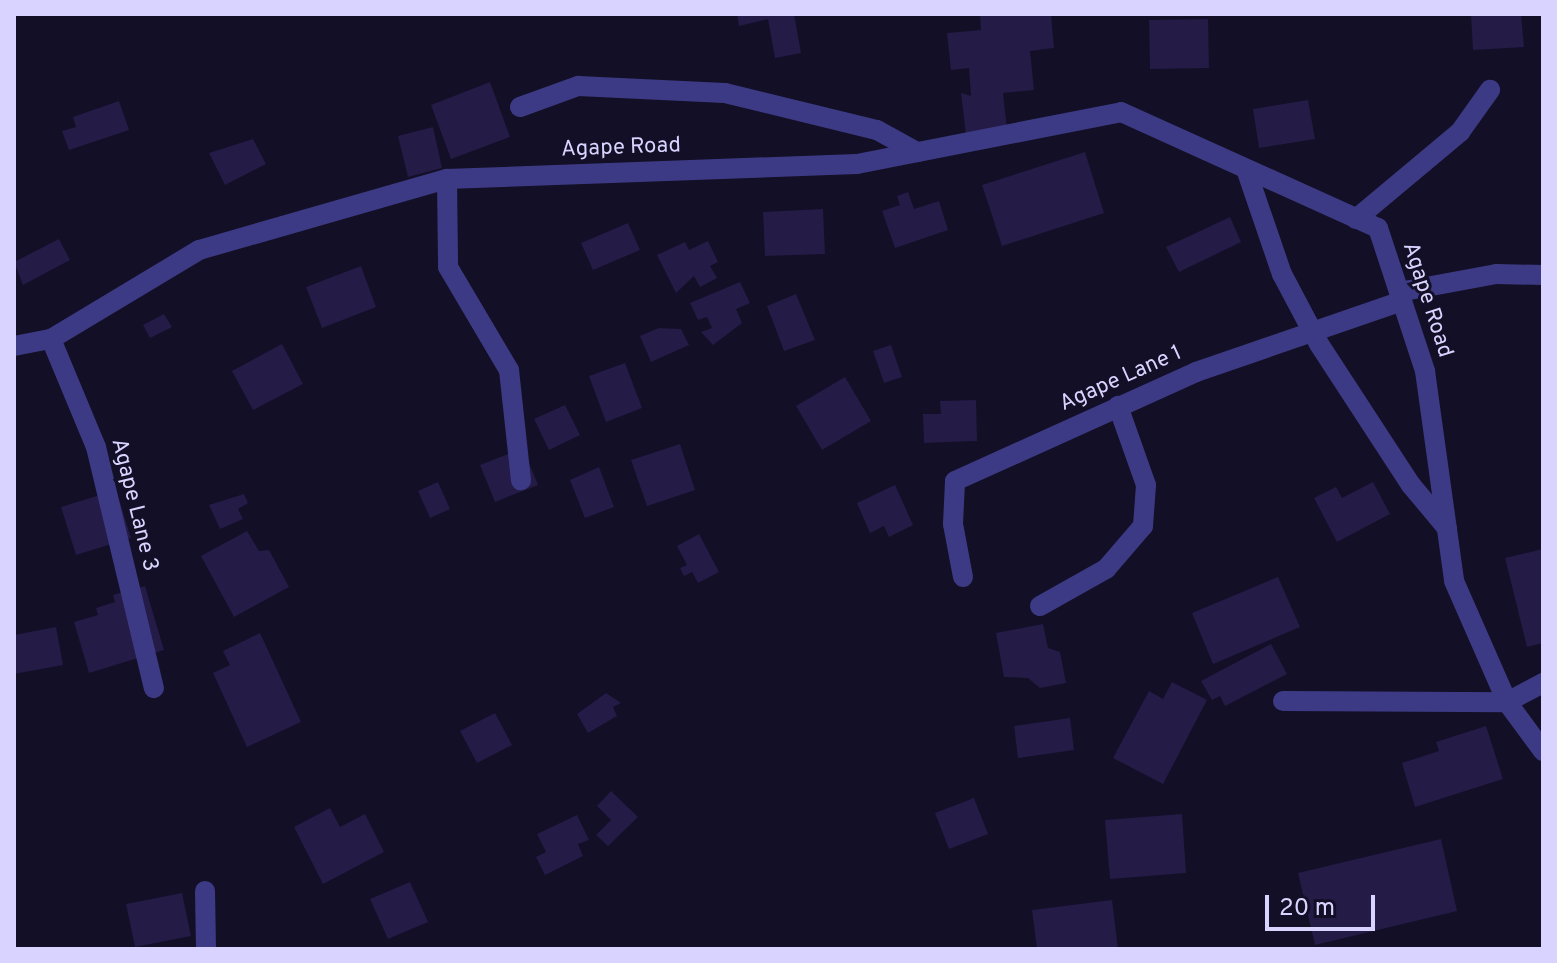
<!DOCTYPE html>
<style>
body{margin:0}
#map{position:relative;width:1557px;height:963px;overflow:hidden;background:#130f26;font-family:Overpass,sans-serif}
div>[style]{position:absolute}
.building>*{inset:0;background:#241b47}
.street>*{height:20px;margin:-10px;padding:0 10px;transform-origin:10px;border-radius:10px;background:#3d3a85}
span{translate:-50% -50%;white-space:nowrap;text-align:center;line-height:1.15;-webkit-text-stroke:6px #130f26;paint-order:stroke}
.street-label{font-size:22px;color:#d9d4ff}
.frame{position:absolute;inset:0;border:16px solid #d9d4ff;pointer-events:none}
.scale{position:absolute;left:1265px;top:895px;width:110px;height:36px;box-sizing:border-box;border:4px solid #d9d4ff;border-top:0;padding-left:10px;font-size:24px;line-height:28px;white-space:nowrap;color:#d9d4ff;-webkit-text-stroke:6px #130f26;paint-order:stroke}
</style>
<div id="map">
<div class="building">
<div style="clip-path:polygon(737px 14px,794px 14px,801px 53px,775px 58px,768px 19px,739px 26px)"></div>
<div style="clip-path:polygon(980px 14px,1051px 14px,1054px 48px,1030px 51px,1034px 90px,1003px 93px,1007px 129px,966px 135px,961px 93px,971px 96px,969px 68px,951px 70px,947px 33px,981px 30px)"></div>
<div style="clip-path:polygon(1471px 14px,1521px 14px,1524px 47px,1473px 50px)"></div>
<div style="clip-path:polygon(1208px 19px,1209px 68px,1150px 69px,1149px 20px)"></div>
<div style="clip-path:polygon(490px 82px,510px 137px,451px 159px,431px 105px)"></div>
<div style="clip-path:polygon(1308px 100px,1315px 139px,1259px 148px,1253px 109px)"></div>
<div style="clip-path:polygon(119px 101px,129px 130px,69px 150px,62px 131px,76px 127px,73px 117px)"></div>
<div style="clip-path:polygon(433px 127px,442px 168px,408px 177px,398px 136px)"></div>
<div style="clip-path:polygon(253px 139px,266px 164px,225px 185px,209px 153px)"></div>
<div style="clip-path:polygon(1085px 152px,1104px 213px,1002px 246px,982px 185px)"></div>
<div style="clip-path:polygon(908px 192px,914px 209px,939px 201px,948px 230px,895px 248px,882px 211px,900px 205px,897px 196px)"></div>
<div style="clip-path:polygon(823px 209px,825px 254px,765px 256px,763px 212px)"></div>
<div style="clip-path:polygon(1230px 217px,1241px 242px,1179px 272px,1166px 247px)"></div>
<div style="clip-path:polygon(628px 223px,640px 250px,593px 270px,581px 243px)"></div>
<div style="clip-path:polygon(59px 239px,70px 260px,23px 285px,14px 262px)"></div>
<div style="clip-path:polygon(708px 241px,718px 262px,710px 266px,717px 278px,700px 287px,694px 276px,676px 293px,657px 255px,685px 242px,689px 250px)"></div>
<div style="clip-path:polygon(361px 266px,376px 307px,322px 328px,306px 287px)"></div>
<div style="clip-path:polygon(740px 282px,750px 303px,736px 309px,742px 323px,713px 345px,701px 332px,712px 328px,707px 317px,698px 320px,690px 303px)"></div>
<div style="clip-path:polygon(796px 294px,815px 340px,784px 351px,767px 306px)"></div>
<div style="clip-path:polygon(164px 314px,172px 327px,150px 338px,143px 325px)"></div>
<div style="clip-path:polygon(659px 328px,681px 329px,689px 345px,651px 362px,640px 336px)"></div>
<div style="clip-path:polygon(282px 344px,303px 384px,253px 410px,232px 371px)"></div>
<div style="clip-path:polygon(891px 345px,902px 377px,884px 383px,873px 351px)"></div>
<div style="clip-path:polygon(625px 363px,642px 408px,606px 422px,589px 376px)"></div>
<div style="clip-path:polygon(845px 377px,871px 421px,822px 450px,796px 406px)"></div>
<div style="clip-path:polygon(976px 400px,977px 441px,924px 443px,923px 414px,941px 414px,940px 401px)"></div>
<div style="clip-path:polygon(565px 405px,580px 435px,549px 450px,534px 419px)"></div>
<div style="clip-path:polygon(680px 444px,695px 490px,647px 506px,631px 460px)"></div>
<div style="clip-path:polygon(523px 448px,538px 485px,495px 502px,480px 465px)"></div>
<div style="clip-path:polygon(599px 467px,614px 507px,585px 518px,570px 480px)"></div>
<div style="clip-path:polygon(438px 482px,450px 509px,430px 518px,418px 491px)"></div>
<div style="clip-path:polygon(1373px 482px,1390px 514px,1337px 542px,1314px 498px,1336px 487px,1342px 498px)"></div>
<div style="clip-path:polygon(895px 485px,913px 525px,889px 537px,884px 526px,870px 533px,857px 503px)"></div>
<div style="clip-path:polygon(116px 490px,131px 538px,76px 555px,61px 507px)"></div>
<div style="clip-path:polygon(244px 494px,248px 503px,238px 509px,243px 519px,220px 529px,209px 505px)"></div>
<div style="clip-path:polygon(247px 531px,259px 551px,269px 550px,289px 587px,234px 617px,201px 556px)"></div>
<div style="clip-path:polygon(699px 534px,719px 572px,698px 583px,692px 572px,684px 576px,680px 568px,687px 565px,677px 546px)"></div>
<div style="clip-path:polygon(1543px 549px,1543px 643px,1527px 647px,1505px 558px)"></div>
<div style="clip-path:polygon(1278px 577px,1300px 627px,1213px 664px,1192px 613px)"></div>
<div style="clip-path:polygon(145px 586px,164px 650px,89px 673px,74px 622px,98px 615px,96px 608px,115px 602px,113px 595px)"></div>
<div style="clip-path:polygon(1043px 624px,1048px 648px,1060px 652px,1066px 683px,1040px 688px,1028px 678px,1004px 677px,996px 633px)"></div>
<div style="clip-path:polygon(56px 627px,63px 665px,14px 674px,14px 635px)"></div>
<div style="clip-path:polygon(260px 633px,301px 722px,247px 747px,213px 673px,230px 665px,223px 651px)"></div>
<div style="clip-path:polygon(1271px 644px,1287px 674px,1225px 706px,1220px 696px,1212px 700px,1201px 681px)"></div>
<div style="clip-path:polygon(1172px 682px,1207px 700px,1163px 784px,1113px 758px,1149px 691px,1163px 699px)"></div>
<div style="clip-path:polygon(606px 693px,621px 703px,613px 707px,617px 716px,588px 733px,577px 714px)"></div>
<div style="clip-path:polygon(495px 713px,512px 745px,477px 763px,460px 731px)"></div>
<div style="clip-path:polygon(1070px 718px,1074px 750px,1018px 758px,1014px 726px)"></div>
<div style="clip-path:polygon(1486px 726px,1503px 779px,1415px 807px,1402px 763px,1439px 751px,1436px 742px)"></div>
<div style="clip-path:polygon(611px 791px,638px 817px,608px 846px,596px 835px,611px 820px,597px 806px)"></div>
<div style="clip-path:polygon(974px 798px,988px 834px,949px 849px,935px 813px)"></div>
<div style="clip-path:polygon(330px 808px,340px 827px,365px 814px,384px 852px,323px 884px,294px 827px)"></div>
<div style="clip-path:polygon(1182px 814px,1186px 873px,1110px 879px,1105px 820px)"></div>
<div style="clip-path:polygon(577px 815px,589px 840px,578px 844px,583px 856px,545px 875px,536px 857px,546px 852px,537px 834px)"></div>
<div style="clip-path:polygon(1441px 839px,1457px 911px,1315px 945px,1298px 873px)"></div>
<div style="clip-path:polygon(410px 882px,428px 922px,388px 939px,370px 899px)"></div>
<div style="clip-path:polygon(182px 893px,191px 936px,135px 947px,126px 904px)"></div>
<div style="clip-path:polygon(1112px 900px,1118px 949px,1037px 949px,1032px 910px)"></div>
</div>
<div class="street">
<div style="left:520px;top:107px;width:62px;rotate:-19.9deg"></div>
<div style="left:578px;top:86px;width:147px;rotate:2.7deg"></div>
<div style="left:725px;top:93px;width:156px;rotate:13.7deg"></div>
<div style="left:877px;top:130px;width:46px;rotate:28.8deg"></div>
<div style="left:1247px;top:172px;width:108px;rotate:71.1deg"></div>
<div style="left:1282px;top:274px;width:79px;rotate:62.1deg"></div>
<div style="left:1319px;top:344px;width:168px;rotate:56.9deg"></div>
<div style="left:1411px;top:485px;width:56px;rotate:50.1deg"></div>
<div style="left:447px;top:179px;width:88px;rotate:89.3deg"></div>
<div style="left:448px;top:267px;width:120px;rotate:59.4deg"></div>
<div style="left:509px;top:370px;width:111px;rotate:83.8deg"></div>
<div style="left:1356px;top:219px;width:136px;rotate:-39.9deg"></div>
<div style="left:1460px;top:132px;width:52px;rotate:-54.5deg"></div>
<div style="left:1399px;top:292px;width:99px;rotate:-10.5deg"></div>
<div style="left:1496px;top:274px;width:47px;rotate:1.2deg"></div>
<div style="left:51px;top:339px;width:117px;rotate:67.4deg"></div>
<div style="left:96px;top:447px;width:248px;rotate:76.5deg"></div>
<div style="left:14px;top:346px;width:38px;rotate:-11deg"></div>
<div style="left:51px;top:339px;width:173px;rotate:-31deg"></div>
<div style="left:199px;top:250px;width:258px;rotate:-16deg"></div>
<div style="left:447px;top:179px;width:410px;rotate:-2.1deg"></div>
<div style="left:857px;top:164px;width:269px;rotate:-11.1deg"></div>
<div style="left:1121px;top:112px;width:282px;rotate:24.3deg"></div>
<div style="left:1378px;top:228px;width:151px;rotate:71.8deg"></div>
<div style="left:1425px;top:371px;width:212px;rotate:82.1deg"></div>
<div style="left:1454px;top:581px;width:132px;rotate:66.3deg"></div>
<div style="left:1507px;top:702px;width:61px;rotate:53.7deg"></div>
<div style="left:963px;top:577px;width:54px;rotate:-100.7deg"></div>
<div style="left:953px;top:524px;width:43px;rotate:-87.3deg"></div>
<div style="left:955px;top:481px;width:265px;rotate:-24.3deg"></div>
<div style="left:1196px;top:372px;width:218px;rotate:-19deg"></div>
<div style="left:1040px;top:606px;width:76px;rotate:-29.3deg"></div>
<div style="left:1106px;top:569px;width:57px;rotate:-49.3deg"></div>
<div style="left:1143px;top:526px;width:41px;rotate:-85.8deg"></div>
<div style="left:1146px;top:485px;width:84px;rotate:-109.5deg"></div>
<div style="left:1283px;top:701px;width:224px;rotate:0.3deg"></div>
<div style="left:1507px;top:702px;width:41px;rotate:-27.8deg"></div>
<div style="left:205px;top:891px;width:58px;rotate:89deg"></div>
</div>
<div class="street-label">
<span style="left:621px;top:148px;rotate:-2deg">Agape Road</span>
<span style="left:1427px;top:300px;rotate:72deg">Agape Road</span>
<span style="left:1121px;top:379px;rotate:-24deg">Agape Lane 1</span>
<span style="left:134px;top:505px;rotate:76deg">Agape Lane 3</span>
</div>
<div class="frame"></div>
<div class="scale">20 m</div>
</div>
